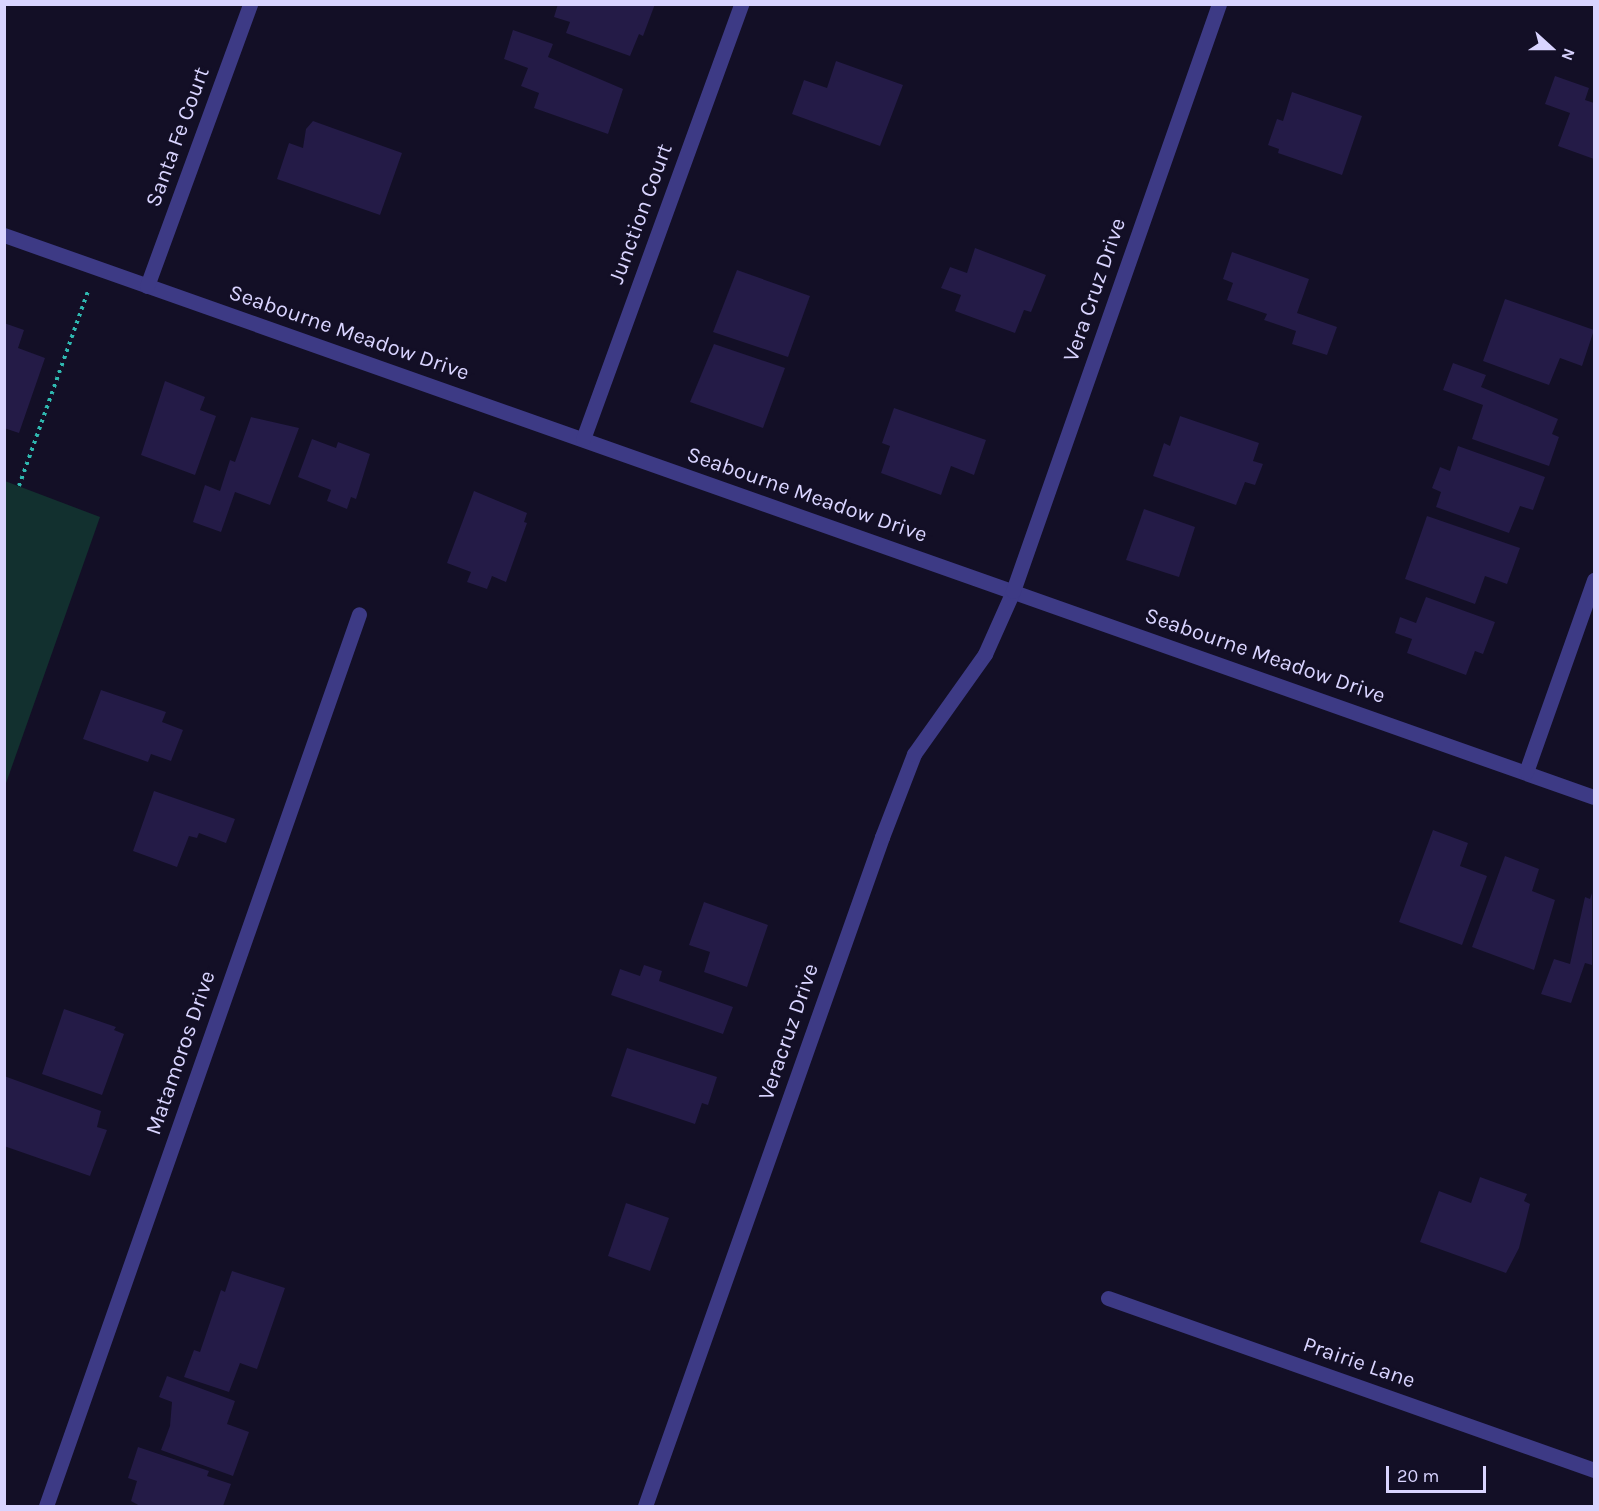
<!DOCTYPE html>
<style>
body{margin:0}
#map{position:relative;width:1599px;height:1511px;overflow:hidden;background:#130f26;font-family:Karla,sans-serif}
div>[style]{position:absolute}
.green>*{inset:0;background:#12302f}
.building>*{inset:0;background:#241b47}
.path>*{height:4px;margin-top:-2px;transform-origin:0;background:repeating-linear-gradient(90deg,#2fb8b0 0 3px,transparent 0 7.5px)}
.minor>*{height:15px;margin:-7.5px;padding:0 7.5px;transform-origin:7.5px;border-radius:7.5px;background:#3d3a85}
span{translate:-50% -50%;white-space:nowrap;text-align:center;line-height:1.15;-webkit-text-stroke:5px #130f26;paint-order:stroke}
.street-label{font-size:22px;color:#d9d4ff}
.frame{position:absolute;inset:0;border:6px solid #d9d4ff;pointer-events:none}
.north{position:absolute;left:1521px;top:18px;width:60px;height:60px;-webkit-text-stroke:4px #130f26;paint-order:stroke;rotate:111deg;font-size:16px;font-weight:700;line-height:24px;text-align:center;color:#d9d4ff}
.north::after{content:'';display:block;margin:auto;width:21px;height:27px;background:#d9d4ff;clip-path:polygon(50% 0,100% 100%,50% 72%,0 100%)}
.scale{position:absolute;left:1386px;top:1466px;width:100px;height:27px;box-sizing:border-box;border:3px solid #d9d4ff;border-top:0;padding-left:8px;font-size:18px;line-height:21px;white-space:nowrap;color:#d9d4ff;-webkit-text-stroke:4px #130f26;paint-order:stroke}
</style>
<div id="map">
<div class="green">
<div style="clip-path:polygon(5px 481px,100px 517px,5px 786px,4px 481px)"></div>
</div>
<div class="building">
<div style="clip-path:polygon(558px 4px,655px 4px,643px 36px,639px 34px,630px 56px,566px 33px,570px 22px,554px 17px)"></div>
<div style="clip-path:polygon(513px 30px,553px 44px,548px 57px,623px 89px,608px 134px,534px 108px,539px 93px,521px 86px,528px 68px,504px 59px)"></div>
<div style="clip-path:polygon(836px 61px,903px 85px,880px 146px,792px 114px,804px 80px,827px 88px)"></div>
<div style="clip-path:polygon(1555px 76px,1589px 88px,1585px 100px,1594px 103px,1594px 159px,1558px 146px,1570px 113px,1545px 104px)"></div>
<div style="clip-path:polygon(1292px 92px,1362px 116px,1342px 175px,1278px 153px,1279px 149px,1268px 145px,1277px 119px,1283px 121px)"></div>
<div style="clip-path:polygon(313px 121px,402px 153px,380px 215px,277px 179px,289px 143px,303px 148px,306px 129px)"></div>
<div style="clip-path:polygon(975px 248px,1046px 275px,1031px 312px,1024px 310px,1015px 333px,955px 311px,961px 295px,941px 288px,950px 267px,967px 273px)"></div>
<div style="clip-path:polygon(1232px 252px,1309px 279px,1297px 313px,1337px 327px,1327px 355px,1292px 344px,1296px 331px,1264px 320px,1267px 314px,1227px 300px,1233px 283px,1223px 279px)"></div>
<div style="clip-path:polygon(737px 270px,810px 296px,788px 357px,713px 332px)"></div>
<div style="clip-path:polygon(1505px 299px,1594px 330px,1582px 366px,1560px 358px,1549px 385px,1483px 361px)"></div>
<div style="clip-path:polygon(4px 323px,24px 330px,18px 348px,45px 358px,19px 433px,4px 428px)"></div>
<div style="clip-path:polygon(714px 344px,785px 368px,763px 428px,690px 402px)"></div>
<div style="clip-path:polygon(1453px 363px,1486px 375px,1481px 387px,1558px 419px,1552px 434px,1559px 437px,1549px 466px,1472px 439px,1483px 405px,1443px 390px)"></div>
<div style="clip-path:polygon(165px 381px,205px 397px,200px 410px,216px 416px,195px 475px,141px 455px)"></div>
<div style="clip-path:polygon(894px 408px,986px 440px,974px 475px,951px 466px,941px 495px,881px 473px,890px 446px,882px 443px)"></div>
<div style="clip-path:polygon(1180px 416px,1259px 443px,1253px 461px,1263px 464px,1255px 485px,1245px 482px,1236px 505px,1153px 476px,1164px 443px,1170px 446px)"></div>
<div style="clip-path:polygon(251px 417px,299px 428px,270px 505px,235px 492px,221px 532px,193px 522px,205px 485px,220px 491px,230px 460px,235px 462px)"></div>
<div style="clip-path:polygon(312px 439px,336px 448px,338px 442px,370px 454px,356px 499px,351px 497px,347px 509px,327px 501px,331px 490px,298px 477px)"></div>
<div style="clip-path:polygon(1458px 446px,1545px 477px,1533px 510px,1520px 506px,1509px 533px,1436px 507px,1441px 492px,1432px 488px,1440px 467px,1450px 471px)"></div>
<div style="clip-path:polygon(474px 491px,527px 513px,524px 522px,527px 523px,506px 582px,492px 576px,487px 589px,467px 582px,471px 572px,447px 563px)"></div>
<div style="clip-path:polygon(1144px 509px,1195px 527px,1179px 577px,1126px 560px)"></div>
<div style="clip-path:polygon(1427px 516px,1520px 548px,1507px 584px,1485px 576px,1475px 604px,1405px 579px)"></div>
<div style="clip-path:polygon(1426px 597px,1495px 622px,1483px 654px,1475px 651px,1466px 675px,1407px 653px,1412px 639px,1395px 633px,1400px 617px,1416px 623px)"></div>
<div style="clip-path:polygon(101px 690px,166px 712px,162px 722px,183px 730px,171px 761px,151px 754px,148px 762px,83px 739px)"></div>
<div style="clip-path:polygon(154px 791px,235px 819px,226px 843px,199px 833px,197px 838px,189px 836px,177px 867px,133px 851px)"></div>
<div style="clip-path:polygon(1433px 830px,1468px 843px,1460px 866px,1487px 876px,1462px 945px,1399px 922px)"></div>
<div style="clip-path:polygon(1505px 856px,1539px 869px,1532px 891px,1555px 900px,1534px 970px,1472px 947px)"></div>
<div style="clip-path:polygon(1592px 893px,1592px 965px,1585px 963px,1571px 1003px,1541px 994px,1554px 959px,1570px 964px,1585px 897px,1590px 899px)"></div>
<div style="clip-path:polygon(704px 902px,768px 925px,747px 987px,704px 972px,710px 952px,689px 945px)"></div>
<div style="clip-path:polygon(644px 965px,662px 971px,659px 981px,733px 1007px,723px 1034px,611px 995px,620px 969px,640px 976px)"></div>
<div style="clip-path:polygon(64px 1009px,116px 1027px,114px 1030px,124px 1034px,102px 1095px,42px 1074px)"></div>
<div style="clip-path:polygon(627px 1048px,717px 1077px,708px 1105px,702px 1103px,695px 1124px,611px 1096px)"></div>
<div style="clip-path:polygon(4px 1076px,101px 1111px,97px 1127px,107px 1130px,90px 1176px,4px 1146px)"></div>
<div style="clip-path:polygon(1480px 1177px,1527px 1194px,1524px 1201px,1530px 1204px,1519px 1248px,1506px 1273px,1420px 1242px,1439px 1191px,1471px 1203px)"></div>
<div style="clip-path:polygon(626px 1203px,669px 1218px,650px 1271px,608px 1256px)"></div>
<div style="clip-path:polygon(232px 1271px,285px 1288px,257px 1369px,240px 1363px,229px 1392px,184px 1377px,194px 1350px,200px 1352px,221px 1290px,225px 1292px)"></div>
<div style="clip-path:polygon(167px 1376px,235px 1401px,227px 1424px,249px 1432px,233px 1476px,161px 1450px,170px 1426px,172px 1402px,159px 1397px)"></div>
<div style="clip-path:polygon(138px 1447px,209px 1471px,207px 1476px,231px 1484px,223px 1506px,140px 1506px,131px 1501px,137px 1481px,128px 1478px)"></div>
</div>
<div class="path">
<div style="left:19px;top:486px;width:207px;rotate:-70.5deg"></div>
</div>
<div class="minor">
<div style="left:4px;top:235px;width:1686px;rotate:19.47deg"></div>
<div style="left:147px;top:286px;width:300px;rotate:-69.9deg"></div>
<div style="left:583px;top:439px;width:463px;rotate:-70deg"></div>
<div style="left:1526px;top:772px;width:204px;rotate:-70.5deg"></div>
<div style="left:1108px;top:1298px;width:516px;rotate:19.49deg"></div>
<div style="left:46px;top:1506px;width:945px;rotate:-70.66deg"></div>
<div style="left:645px;top:1506px;width:710px;rotate:-70.49deg"></div>
<div style="left:882px;top:837px;width:89px;rotate:-68.9deg"></div>
<div style="left:914px;top:754px;width:123px;rotate:-54.6deg"></div>
<div style="left:985px;top:654px;width:69px;rotate:-66deg"></div>
<div style="left:1013px;top:591px;width:622px;rotate:-70.66deg"></div>
</div>
<div class="street-label">
<span style="left:178px;top:137px;rotate:-70deg">Santa Fe Court</span>
<span style="left:641px;top:214px;rotate:-70deg">Junction Court</span>
<span style="left:1095px;top:290px;rotate:-71deg">Vera Cruz Drive</span>
<span style="left:349px;top:333px;rotate:19deg">Seabourne Meadow Drive</span>
<span style="left:807px;top:495px;rotate:19deg">Seabourne Meadow Drive</span>
<span style="left:1265px;top:656px;rotate:19deg">Seabourne Meadow Drive</span>
<span style="left:789px;top:1032px;rotate:-71deg">Veracruz Drive</span>
<span style="left:181px;top:1053px;rotate:-71deg">Matamoros Drive</span>
<span style="left:1359px;top:1363px;rotate:19deg">Prairie Lane</span>
</div>
<div class="frame"></div>
<div class="north">N</div>
<div class="scale">20 m</div>
</div>
